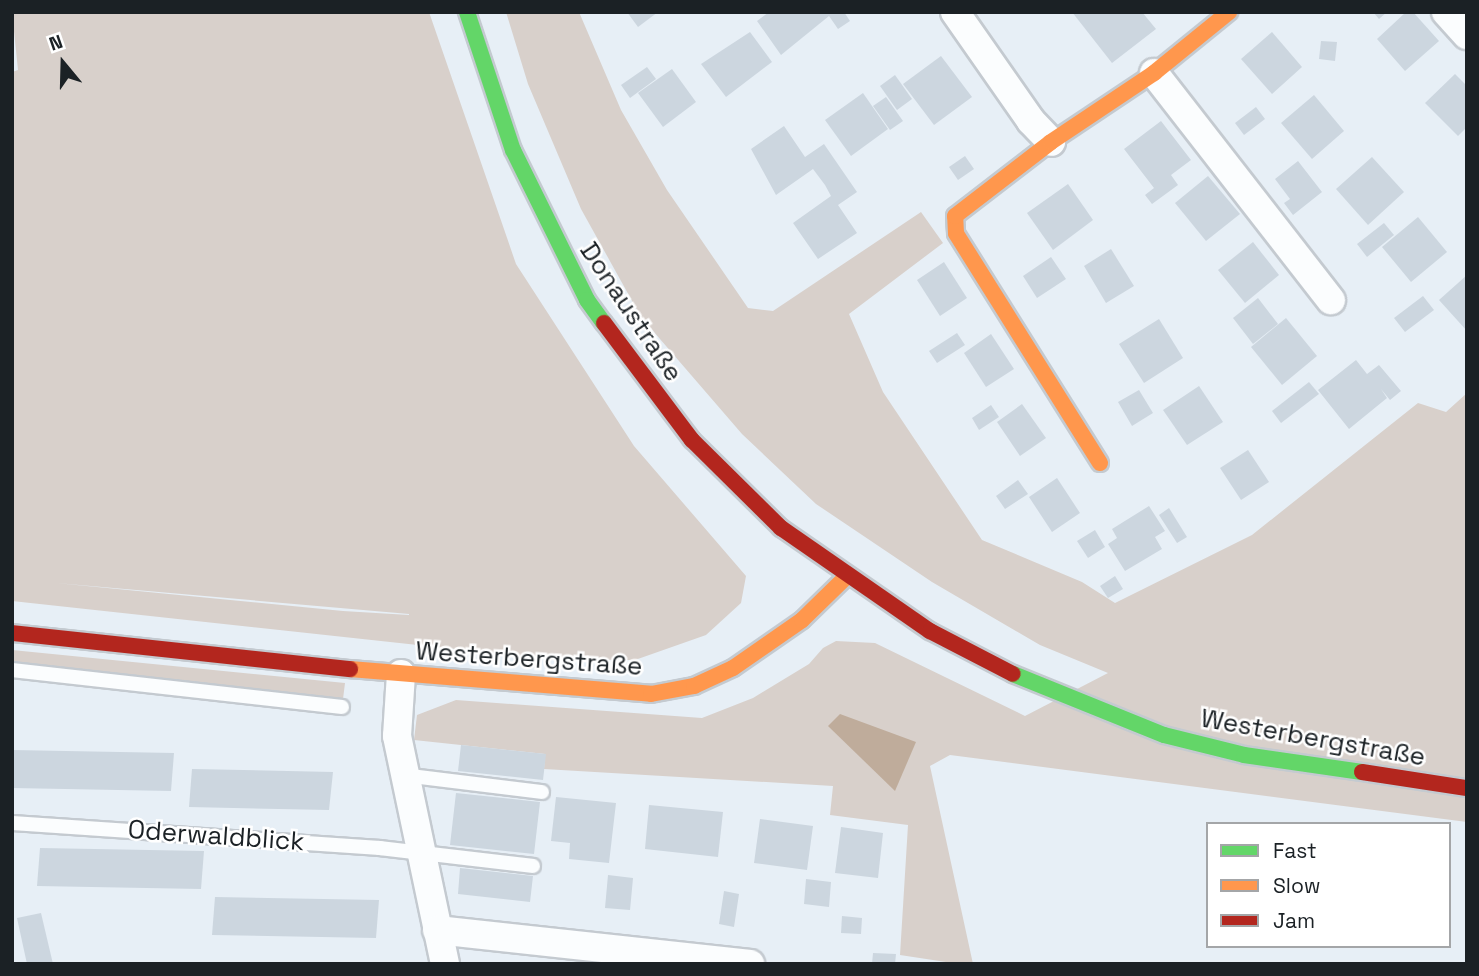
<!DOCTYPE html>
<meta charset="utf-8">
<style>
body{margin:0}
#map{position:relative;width:1479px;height:976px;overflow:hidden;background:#e7eff6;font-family:"Space Grotesk",sans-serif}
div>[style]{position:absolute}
.green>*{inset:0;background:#d8d0cb}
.water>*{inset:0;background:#bfac9b}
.building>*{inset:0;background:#ccd6df}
.roads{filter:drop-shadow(2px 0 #c4cad0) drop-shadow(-2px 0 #c4cad0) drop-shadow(0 2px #c4cad0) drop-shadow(0 -2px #c4cad0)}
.lane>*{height:14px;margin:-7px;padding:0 7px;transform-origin:7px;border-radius:7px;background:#fbfdfe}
.street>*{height:28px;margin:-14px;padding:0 14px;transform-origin:14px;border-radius:14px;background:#fbfdfe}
.fast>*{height:16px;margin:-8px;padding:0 8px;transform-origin:8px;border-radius:8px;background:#63d668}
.slow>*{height:16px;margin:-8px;padding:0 8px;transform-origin:8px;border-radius:8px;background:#ff974d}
.jam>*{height:16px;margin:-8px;padding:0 8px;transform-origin:8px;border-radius:8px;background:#b3261e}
span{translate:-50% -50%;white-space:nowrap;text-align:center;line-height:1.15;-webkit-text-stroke:5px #fff;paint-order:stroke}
.street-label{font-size:26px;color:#1b2125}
.frame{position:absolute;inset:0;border:14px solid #1b2125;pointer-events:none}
.legend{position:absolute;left:1206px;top:822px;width:245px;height:126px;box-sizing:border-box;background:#fff;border:2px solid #a4a6a8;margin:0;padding:9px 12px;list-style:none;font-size:21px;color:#1b2125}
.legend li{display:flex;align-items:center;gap:14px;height:35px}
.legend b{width:35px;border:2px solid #a4a6a8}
.north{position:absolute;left:28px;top:28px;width:70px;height:70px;-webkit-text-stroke:5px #fff;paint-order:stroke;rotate:341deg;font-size:19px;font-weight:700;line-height:28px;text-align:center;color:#1b2125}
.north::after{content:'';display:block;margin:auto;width:24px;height:32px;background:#1b2125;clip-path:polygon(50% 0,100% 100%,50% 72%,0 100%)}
</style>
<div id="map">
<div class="green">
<div style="clip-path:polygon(evenodd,12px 12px,429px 12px,516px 264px,634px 446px,746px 576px,741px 603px,706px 635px,635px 660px,555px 660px,12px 601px,12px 72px,18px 70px,12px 12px,56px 583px,409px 614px,409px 615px,343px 611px,56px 583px)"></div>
<div style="clip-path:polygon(506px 12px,579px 12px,621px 110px,667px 190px,748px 308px,773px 311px,921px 212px,943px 243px,849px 314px,883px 392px,982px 540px,1082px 582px,1115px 603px,1252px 535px,1418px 403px,1446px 412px,1467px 393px,1467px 822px,950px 755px,930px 766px,973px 964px,959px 964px,900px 955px,908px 825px,830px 815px,833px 786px,544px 769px,545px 754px,414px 740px,417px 715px,456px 700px,702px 718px,753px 698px,809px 664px,823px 648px,836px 641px,875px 643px,1025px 716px,1108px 673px,1040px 645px,932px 582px,816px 504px,742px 434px,641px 317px,581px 209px,528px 84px)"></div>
<div style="clip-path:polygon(12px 650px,345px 683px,342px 707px,12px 670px)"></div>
</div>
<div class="water">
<div style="clip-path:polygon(840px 714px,916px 742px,895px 791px,828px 726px)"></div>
</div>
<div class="building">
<div style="clip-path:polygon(627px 12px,658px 12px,638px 27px)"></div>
<div style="clip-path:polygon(769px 12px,844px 12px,850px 21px,838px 29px,829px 16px,781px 55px,757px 21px)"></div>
<div style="clip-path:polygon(1072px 12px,1142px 12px,1156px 29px,1112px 63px)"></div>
<div style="clip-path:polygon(1373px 12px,1387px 12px,1379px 19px)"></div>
<div style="clip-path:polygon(1406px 12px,1413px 12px,1439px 41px,1405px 71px,1377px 39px)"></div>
<div style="clip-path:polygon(750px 32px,772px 62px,726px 97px,701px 64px)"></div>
<div style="clip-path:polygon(1272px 32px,1302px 67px,1272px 94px,1241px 59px)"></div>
<div style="clip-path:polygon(1321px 41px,1337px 42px,1335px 61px,1319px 59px)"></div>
<div style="clip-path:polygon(941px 56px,972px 97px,934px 125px,903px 84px)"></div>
<div style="clip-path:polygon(647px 67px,656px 79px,630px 98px,621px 85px)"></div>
<div style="clip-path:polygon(672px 69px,696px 102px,663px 127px,638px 93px)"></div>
<div style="clip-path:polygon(1455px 74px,1467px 86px,1467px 127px,1458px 136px,1425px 103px)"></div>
<div style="clip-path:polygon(895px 75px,912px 99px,897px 110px,880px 86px)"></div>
<div style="clip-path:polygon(863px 93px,888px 129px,851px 156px,825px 120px)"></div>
<div style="clip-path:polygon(1314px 95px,1344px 131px,1312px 159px,1281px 123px)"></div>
<div style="clip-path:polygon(886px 97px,903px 121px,890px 130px,873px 106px)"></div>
<div style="clip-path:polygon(1256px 107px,1265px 119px,1244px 135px,1235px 123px)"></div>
<div style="clip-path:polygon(1161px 121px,1191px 160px,1171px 175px,1178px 185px,1152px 204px,1145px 195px,1154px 188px,1124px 149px)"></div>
<div style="clip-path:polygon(784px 126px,805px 157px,824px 144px,857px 192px,838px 205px,857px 233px,818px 259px,793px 223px,831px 196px,825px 185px,813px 169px,776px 195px,751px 149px)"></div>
<div style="clip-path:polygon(965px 156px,974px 169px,958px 180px,949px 167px)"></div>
<div style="clip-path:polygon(1372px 157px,1404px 192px,1368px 225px,1336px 189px)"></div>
<div style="clip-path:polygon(1298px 161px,1322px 192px,1293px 215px,1284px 203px,1290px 199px,1275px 179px)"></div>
<div style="clip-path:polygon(1208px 176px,1240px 214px,1206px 241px,1175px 203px)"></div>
<div style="clip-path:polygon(1068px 184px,1093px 220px,1053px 250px,1027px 213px)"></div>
<div style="clip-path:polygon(1418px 217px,1447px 252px,1411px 282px,1382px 247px)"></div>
<div style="clip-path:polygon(1384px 223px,1394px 235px,1367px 257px,1357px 244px)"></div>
<div style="clip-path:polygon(1253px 242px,1279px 275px,1245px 303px,1218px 270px)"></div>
<div style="clip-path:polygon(1111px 249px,1134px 286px,1106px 303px,1084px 266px)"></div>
<div style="clip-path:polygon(1051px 257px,1066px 279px,1037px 298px,1023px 276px)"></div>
<div style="clip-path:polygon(944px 262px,967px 298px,940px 316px,917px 280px)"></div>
<div style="clip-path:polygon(1467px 275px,1467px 331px,1439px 300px)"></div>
<div style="clip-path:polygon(1423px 296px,1434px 310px,1405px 332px,1394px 318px)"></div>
<div style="clip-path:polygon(1258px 298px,1278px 324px,1253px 344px,1233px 318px)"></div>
<div style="clip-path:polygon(1286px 318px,1317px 356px,1282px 385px,1251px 347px)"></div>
<div style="clip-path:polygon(1159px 319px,1183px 358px,1144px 383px,1119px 344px)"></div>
<div style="clip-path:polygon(957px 333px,965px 345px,937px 363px,929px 351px)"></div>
<div style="clip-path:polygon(991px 334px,1014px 369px,986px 387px,964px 353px)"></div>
<div style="clip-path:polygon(1356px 360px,1367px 374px,1379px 365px,1401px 391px,1390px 400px,1381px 389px,1387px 398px,1349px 429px,1318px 390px)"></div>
<div style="clip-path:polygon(1309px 382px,1319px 394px,1281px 423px,1272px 411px)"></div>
<div style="clip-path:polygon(1199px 386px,1223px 422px,1187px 445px,1163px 410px)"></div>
<div style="clip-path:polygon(1139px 390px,1153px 413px,1132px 426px,1118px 402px)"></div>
<div style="clip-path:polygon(1022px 404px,1046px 438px,1020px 456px,997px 422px)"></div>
<div style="clip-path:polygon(991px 405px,999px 417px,979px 430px,972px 418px)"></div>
<div style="clip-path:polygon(1248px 450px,1269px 482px,1241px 500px,1220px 468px)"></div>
<div style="clip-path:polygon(1057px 478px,1080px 513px,1052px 532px,1029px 497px)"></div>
<div style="clip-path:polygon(1018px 480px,1028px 494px,1005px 509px,996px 496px)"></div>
<div style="clip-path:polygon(1149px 506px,1165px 531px,1155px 537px,1162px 549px,1125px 571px,1108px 544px,1117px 538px,1112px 529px)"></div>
<div style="clip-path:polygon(1169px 508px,1187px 537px,1177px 543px,1159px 515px)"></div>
<div style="clip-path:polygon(1095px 530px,1105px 547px,1088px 558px,1077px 541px)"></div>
<div style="clip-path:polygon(1115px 576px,1123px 589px,1108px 598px,1100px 586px)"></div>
<div style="clip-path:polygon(461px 745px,546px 754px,543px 780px,458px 771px)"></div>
<div style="clip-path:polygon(12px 750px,174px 753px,171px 791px,12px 788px)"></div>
<div style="clip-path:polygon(192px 769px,333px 772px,329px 810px,189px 807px)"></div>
<div style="clip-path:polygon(456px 793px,540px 802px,534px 854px,450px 845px)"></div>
<div style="clip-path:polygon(556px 797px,616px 803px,609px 863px,569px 859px,570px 843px,551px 841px)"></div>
<div style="clip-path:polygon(649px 805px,723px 812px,718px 857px,645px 849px)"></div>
<div style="clip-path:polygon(760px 819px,813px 826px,807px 870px,754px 863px)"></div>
<div style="clip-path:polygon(841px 827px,883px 833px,878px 878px,835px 873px)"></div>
<div style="clip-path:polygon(40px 848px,204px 851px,201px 889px,37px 886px)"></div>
<div style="clip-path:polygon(460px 868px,533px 876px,530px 902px,458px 894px)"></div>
<div style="clip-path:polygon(608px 875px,633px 878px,630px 910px,605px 908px)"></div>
<div style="clip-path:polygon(806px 879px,831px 882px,829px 907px,804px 904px)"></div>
<div style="clip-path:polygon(724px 891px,739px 894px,734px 927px,719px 924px)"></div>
<div style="clip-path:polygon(215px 897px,379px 900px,376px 938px,212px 935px)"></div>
<div style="clip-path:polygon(41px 913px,53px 964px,27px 964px,17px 918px)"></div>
<div style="clip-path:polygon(842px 916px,862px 918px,861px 934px,841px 933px)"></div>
<div style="clip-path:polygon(873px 953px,896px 954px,895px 964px,872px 964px)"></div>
</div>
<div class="roads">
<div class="lane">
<div style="left:12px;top:670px;width:332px;rotate:6.4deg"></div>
<div style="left:403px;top:775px;width:140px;rotate:7deg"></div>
<div style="left:12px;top:823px;width:369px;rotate:3.9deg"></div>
<div style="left:380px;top:848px;width:154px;rotate:6.7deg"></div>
</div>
<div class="street">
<div style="left:955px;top:12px;width:133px;rotate:55.1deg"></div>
<div style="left:1031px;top:121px;width:29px;rotate:46deg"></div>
<div style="left:1446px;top:12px;width:31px;rotate:48deg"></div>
<div style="left:1154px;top:73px;width:288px;rotate:52.1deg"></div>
<div style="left:401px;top:674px;width:62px;rotate:93.7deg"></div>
<div style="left:397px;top:736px;width:233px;rotate:78.1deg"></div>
<div style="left:437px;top:930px;width:315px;rotate:6.2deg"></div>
</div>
<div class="fast">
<div style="left:467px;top:12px;width:145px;rotate:71.6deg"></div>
<div style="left:513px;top:150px;width:167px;rotate:63.7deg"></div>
<div style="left:587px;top:300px;width:29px;rotate:54deg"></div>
<div style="left:1013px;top:674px;width:163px;rotate:22deg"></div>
<div style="left:1164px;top:735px;width:82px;rotate:14deg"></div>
<div style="left:1244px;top:755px;width:119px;rotate:8.2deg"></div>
</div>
<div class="slow">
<div style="left:1100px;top:463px;width:271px;rotate:-122.1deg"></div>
<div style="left:956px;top:233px;width:17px;rotate:-93deg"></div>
<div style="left:955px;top:216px;width:121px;rotate:-37.6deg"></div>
<div style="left:1051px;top:142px;width:124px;rotate:-33.8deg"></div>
<div style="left:1154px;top:73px;width:97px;rotate:-39.1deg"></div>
<div style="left:350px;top:669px;width:302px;rotate:4.7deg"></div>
<div style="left:651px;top:694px;width:44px;rotate:-10.5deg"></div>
<div style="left:694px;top:686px;width:43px;rotate:-24.8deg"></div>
<div style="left:733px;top:668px;width:84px;rotate:-34.8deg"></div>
<div style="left:802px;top:620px;width:62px;rotate:-44.3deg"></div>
</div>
<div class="jam">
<div style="left:604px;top:323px;width:146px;rotate:53.1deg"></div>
<div style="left:692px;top:440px;width:125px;rotate:44.7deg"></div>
<div style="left:781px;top:528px;width:181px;rotate:34.7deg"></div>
<div style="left:930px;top:631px;width:93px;rotate:27.4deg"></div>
<div style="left:12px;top:633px;width:340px;rotate:6.1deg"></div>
<div style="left:1362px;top:772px;width:106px;rotate:8.7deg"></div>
</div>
</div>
<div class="street-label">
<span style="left:631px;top:312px;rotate:56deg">Donaustraße</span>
<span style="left:529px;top:659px;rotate:4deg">Westerbergstraße</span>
<span style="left:1313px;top:738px;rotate:10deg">Westerbergstraße</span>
<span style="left:216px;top:836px;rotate:4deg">Oderwaldblick</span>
</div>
<div class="frame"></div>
<ul class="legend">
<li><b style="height:9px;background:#63d668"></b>Fast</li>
<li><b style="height:9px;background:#ff974d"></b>Slow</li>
<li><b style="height:9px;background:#b3261e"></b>Jam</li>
</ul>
<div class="north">N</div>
</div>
